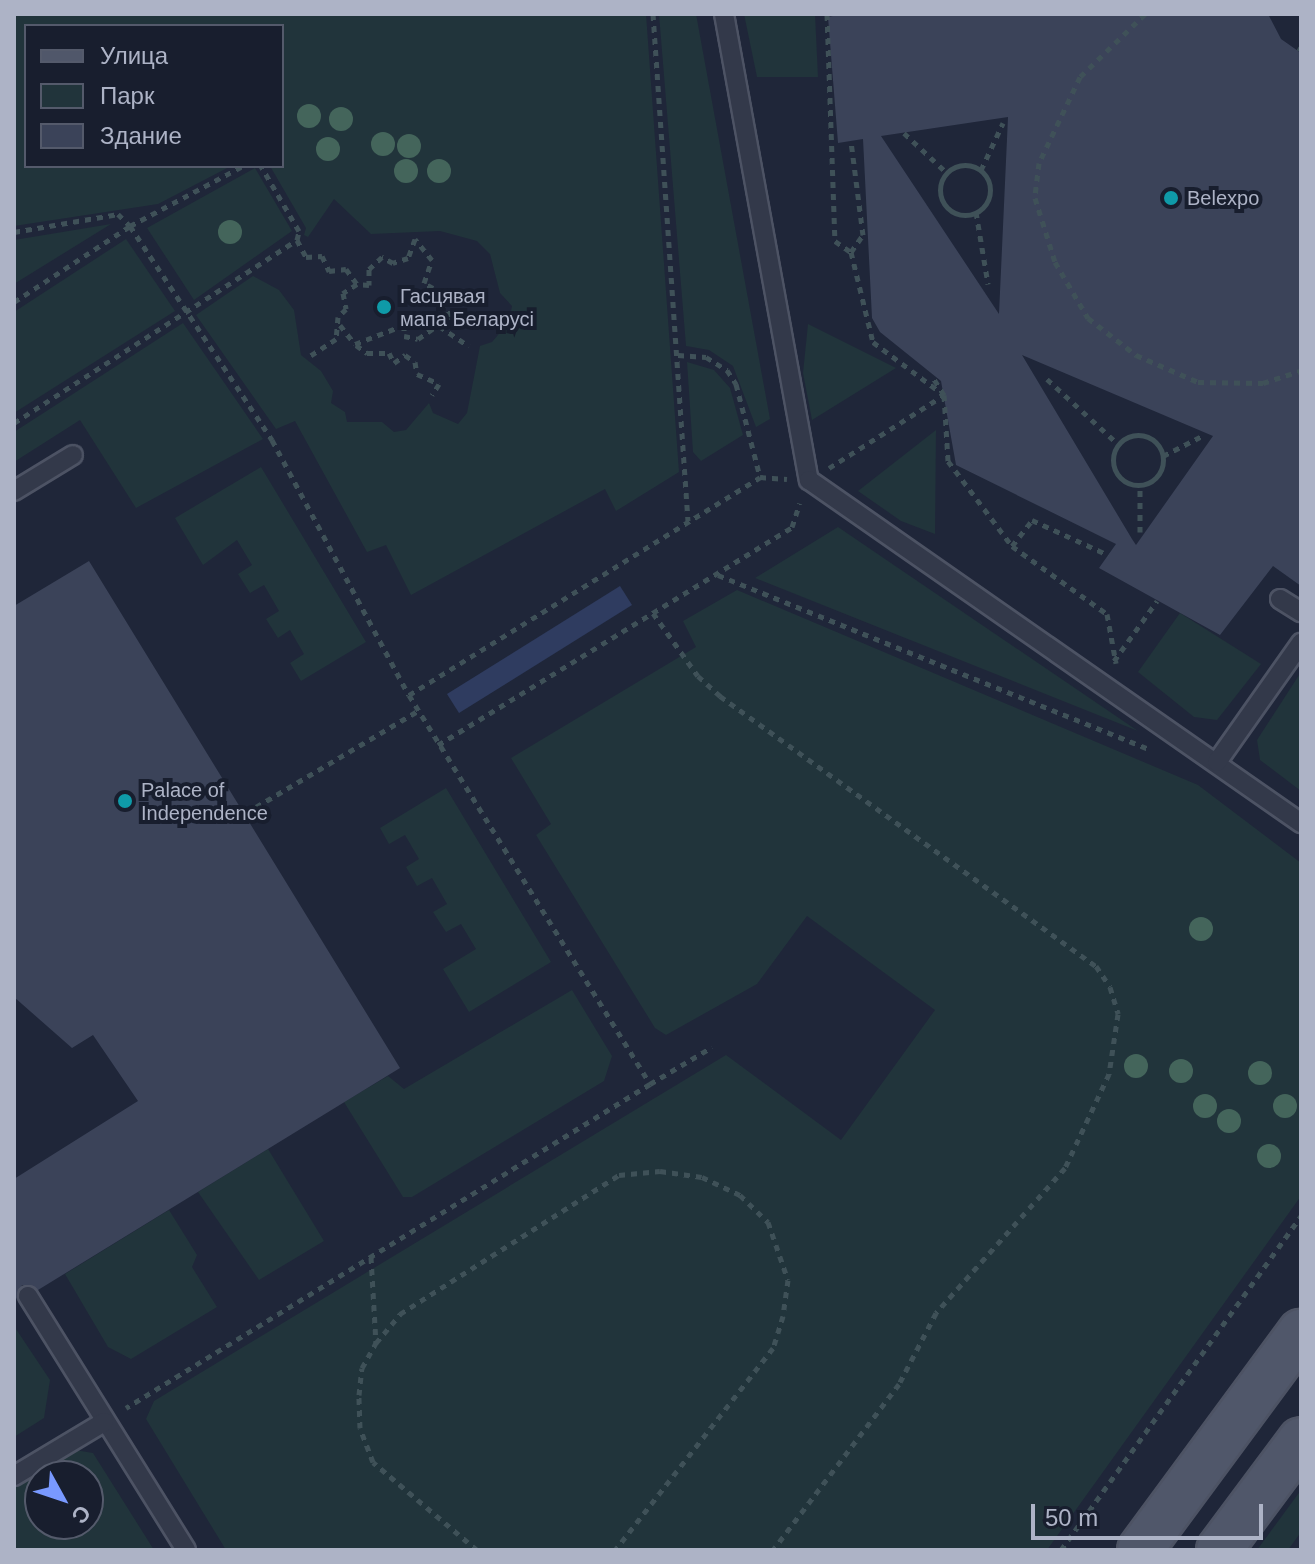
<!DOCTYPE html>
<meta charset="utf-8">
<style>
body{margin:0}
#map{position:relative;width:1315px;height:1564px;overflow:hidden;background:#1f2639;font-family:Helvetica,sans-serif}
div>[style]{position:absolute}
.green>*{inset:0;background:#21343b}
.water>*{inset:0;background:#2f3c60}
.building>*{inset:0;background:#3b4359}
.path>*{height:5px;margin-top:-2.5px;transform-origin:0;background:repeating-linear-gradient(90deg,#3f5158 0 6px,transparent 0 12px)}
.path>.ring{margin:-2.5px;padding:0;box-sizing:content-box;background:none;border:5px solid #3f5158;border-radius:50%}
.roads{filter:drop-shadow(2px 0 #4d5364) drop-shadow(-2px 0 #4d5364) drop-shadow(0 2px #4d5364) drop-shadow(0 -2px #4d5364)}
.service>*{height:18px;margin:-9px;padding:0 9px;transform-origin:9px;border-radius:9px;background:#33394a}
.primary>*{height:44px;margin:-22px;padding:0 22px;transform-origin:22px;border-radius:22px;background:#50576a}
.trees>*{width:24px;height:24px;margin:-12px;border-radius:50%;background:#44655b}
.dots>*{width:22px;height:22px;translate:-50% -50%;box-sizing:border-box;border:4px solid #181e2e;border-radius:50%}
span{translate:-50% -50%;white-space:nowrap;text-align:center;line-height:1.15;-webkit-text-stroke:8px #181e2e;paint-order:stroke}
.poi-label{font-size:20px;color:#adb3c6}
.left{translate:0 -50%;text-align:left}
.frame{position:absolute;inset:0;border:16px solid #adb3c6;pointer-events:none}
.legend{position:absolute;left:24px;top:24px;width:260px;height:144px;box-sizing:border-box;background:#181e2e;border:2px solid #545a6b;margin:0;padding:10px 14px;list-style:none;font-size:24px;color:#adb3c6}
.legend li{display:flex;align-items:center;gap:16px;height:40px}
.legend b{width:40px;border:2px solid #545a6b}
.north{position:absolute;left:24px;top:1460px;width:80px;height:80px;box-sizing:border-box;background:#181e2e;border:2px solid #545a6b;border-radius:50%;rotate:130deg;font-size:22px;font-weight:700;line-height:32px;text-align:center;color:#adb3c6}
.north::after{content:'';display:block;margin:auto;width:28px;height:36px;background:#7999ff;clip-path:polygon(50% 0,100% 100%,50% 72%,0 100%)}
.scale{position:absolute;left:1031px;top:1504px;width:232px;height:36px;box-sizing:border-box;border:4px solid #adb3c6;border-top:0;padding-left:10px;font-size:24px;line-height:28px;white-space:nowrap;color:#adb3c6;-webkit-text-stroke:6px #181e2e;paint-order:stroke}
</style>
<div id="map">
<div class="green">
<div style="clip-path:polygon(14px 14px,646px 14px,679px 472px,616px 511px,605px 489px,411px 595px,386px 545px,367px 552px,295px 421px,276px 429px,196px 315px,253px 276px,279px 290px,294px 310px,301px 355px,321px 371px,333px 391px,331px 403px,345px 412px,347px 422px,382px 422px,394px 432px,406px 430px,429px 403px,433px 413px,458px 424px,467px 413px,480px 346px,492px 342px,509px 322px,512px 306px,500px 293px,490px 254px,477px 241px,440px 231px,371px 234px,334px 199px,308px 237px,304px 235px,306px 228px,270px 166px,282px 166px,282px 26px,26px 26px,26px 166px,231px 166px,158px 204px,14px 226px)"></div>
<div style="clip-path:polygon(659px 14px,696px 14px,770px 419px,756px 427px,733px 366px,709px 350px,686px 346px)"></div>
<div style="clip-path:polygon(744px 14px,815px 14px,818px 77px,757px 77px)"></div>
<div style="clip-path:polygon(255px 168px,292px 231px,194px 300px,147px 228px)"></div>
<div style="clip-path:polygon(111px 224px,14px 284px,14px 240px)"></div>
<div style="clip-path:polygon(126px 239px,175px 311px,14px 413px,14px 312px)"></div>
<div style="clip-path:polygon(183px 323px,263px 439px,136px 508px,80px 420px,14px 462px,14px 432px)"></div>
<div style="clip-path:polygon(808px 324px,896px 368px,812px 420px,803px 373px)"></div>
<div style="clip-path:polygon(687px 362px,714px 370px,730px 388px,743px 435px,701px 461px,693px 452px)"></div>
<div style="clip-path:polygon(936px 430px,935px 534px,901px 521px,858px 491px)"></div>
<div style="clip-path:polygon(261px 467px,366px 642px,301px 681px,290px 663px,304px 654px,290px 630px,278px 638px,266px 619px,279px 611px,264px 585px,250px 593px,238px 574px,252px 565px,237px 540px,203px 565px,175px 518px)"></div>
<div style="clip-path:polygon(838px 527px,1138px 731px,755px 578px)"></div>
<div style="clip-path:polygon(737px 590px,1198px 785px,1301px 863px,1301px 1196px,1047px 1550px,226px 1550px,146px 1419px,154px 1401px,726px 1055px,841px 1140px,935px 1010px,807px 916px,757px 984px,666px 1035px,655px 1028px,536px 835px,551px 824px,511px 758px,696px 647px,683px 621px)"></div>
<div style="clip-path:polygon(1180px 613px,1261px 664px,1217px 720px,1194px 717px,1138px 672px)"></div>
<div style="clip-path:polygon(1301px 672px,1301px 791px,1260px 760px,1257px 740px)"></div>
<div style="clip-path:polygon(446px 788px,551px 962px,469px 1012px,443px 969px,476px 949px,461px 924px,446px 932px,433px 912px,447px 904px,432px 878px,417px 886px,406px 867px,419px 859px,405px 835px,389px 844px,380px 828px)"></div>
<div style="clip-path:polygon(572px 990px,612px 1056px,604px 1081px,412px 1197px,403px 1197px,344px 1102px,388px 1076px,404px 1089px)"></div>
<div style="clip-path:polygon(268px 1149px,324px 1241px,259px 1280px,198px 1192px)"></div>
<div style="clip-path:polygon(169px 1210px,197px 1255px,192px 1267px,217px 1307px,131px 1359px,108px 1347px,65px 1274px)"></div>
<div style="clip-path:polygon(14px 1326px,50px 1380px,44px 1418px,14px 1437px)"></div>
<div style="clip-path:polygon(evenodd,75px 1450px,93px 1453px,154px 1550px,14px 1550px,14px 1487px,75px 1450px,40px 1476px,88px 1476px,88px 1524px,40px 1524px,40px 1476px)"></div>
<div style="clip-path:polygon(1301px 1490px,1301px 1532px,1288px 1550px,1257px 1550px)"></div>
</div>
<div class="water">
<div style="clip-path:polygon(620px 586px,632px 605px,459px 713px,447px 694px)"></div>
</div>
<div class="building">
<div style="clip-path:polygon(evenodd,842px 14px,1268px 14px,1281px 39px,1301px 53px,1301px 586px,1273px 566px,1220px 635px,1099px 568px,1116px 544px,956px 465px,941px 381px,880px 332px,872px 318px,863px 139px,838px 143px,828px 17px,842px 14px,1008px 117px,999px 314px,881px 136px,1008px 117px,842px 14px,1022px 355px,1213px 436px,1136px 545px,1132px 539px,1022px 355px)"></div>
<div style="clip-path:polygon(89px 561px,400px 1068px,38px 1290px,22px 1285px,14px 1305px,14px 1179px,138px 1101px,93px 1035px,72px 1048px,14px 997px,14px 606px)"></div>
</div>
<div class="path">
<div style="left:653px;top:14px;width:508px;rotate:86.05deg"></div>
<div style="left:827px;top:14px;width:227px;rotate:88deg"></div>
<div style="left:835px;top:241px;width:19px;rotate:35deg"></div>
<div style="left:851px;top:252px;width:21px;rotate:-55deg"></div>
<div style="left:863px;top:235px;width:95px;rotate:-97.3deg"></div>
<div style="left:1145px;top:14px;width:91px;rotate:135.9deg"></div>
<div style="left:1080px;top:77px;width:95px;rotate:115.5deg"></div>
<div style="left:1039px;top:163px;width:35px;rotate:97deg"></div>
<div style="left:1035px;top:198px;width:67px;rotate:72.6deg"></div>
<div style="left:1055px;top:262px;width:65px;rotate:59.5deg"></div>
<div style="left:1088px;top:318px;width:61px;rotate:37.6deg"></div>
<div style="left:1136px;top:355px;width:68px;rotate:23.5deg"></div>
<div style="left:1198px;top:382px;width:65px;rotate:0.9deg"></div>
<div style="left:1263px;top:383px;width:40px;rotate:-18deg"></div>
<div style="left:1299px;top:51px;width:4px;rotate:-63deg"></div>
<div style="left:904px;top:133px;width:59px;rotate:42.9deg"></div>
<div class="ring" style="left:940px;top:165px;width:45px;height:45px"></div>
<div style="left:981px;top:170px;width:52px;rotate:-64.9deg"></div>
<div style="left:976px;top:212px;width:73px;rotate:80.5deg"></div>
<div style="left:14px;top:232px;width:106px;rotate:-9.8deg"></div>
<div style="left:118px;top:214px;width:17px;rotate:45deg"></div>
<div style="left:130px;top:226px;width:257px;rotate:56.4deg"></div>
<div style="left:272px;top:440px;width:289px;rotate:61.8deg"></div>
<div style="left:409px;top:695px;width:458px;rotate:58.2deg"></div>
<div style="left:650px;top:1084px;width:616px;rotate:148.27deg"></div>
<div style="left:297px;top:240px;width:19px;rotate:62deg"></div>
<div style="left:306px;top:257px;width:16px;rotate:-4deg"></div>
<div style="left:322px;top:256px;width:17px;rotate:65deg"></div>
<div style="left:329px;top:271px;width:17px;rotate:-7deg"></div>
<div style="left:346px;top:269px;width:19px;rotate:54deg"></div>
<div style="left:357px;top:284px;width:17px;rotate:147deg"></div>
<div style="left:343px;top:293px;width:16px;rotate:79deg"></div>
<div style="left:346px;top:309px;width:11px;rotate:135deg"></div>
<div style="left:338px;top:317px;width:22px;rotate:95deg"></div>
<div style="left:336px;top:339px;width:30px;rotate:147deg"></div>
<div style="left:851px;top:252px;width:93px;rotate:76.3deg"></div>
<div style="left:873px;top:342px;width:89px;rotate:36.7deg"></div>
<div style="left:944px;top:395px;width:66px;rotate:86.5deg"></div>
<div style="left:948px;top:461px;width:106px;rotate:53deg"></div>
<div style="left:1012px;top:546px;width:33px;rotate:-52deg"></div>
<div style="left:1032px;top:520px;width:84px;rotate:24.7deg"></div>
<div style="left:14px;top:302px;width:139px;rotate:-33.2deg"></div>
<div style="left:130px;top:226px;width:128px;rotate:-28deg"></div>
<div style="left:340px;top:325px;width:24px;rotate:52deg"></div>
<div style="left:355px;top:344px;width:53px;rotate:-21.2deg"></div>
<div style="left:404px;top:325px;width:11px;rotate:90deg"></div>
<div style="left:404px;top:336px;width:14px;rotate:12deg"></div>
<div style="left:418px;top:339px;width:38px;rotate:-35deg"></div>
<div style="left:449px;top:317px;width:11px;rotate:-105deg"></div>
<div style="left:446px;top:306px;width:10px;rotate:-163deg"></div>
<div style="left:436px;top:303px;width:15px;rotate:-101deg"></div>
<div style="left:433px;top:288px;width:10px;rotate:-151deg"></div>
<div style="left:424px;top:283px;width:24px;rotate:-71deg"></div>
<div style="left:432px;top:260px;width:27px;rotate:-129deg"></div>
<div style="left:415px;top:239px;width:20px;rotate:110deg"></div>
<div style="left:408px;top:258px;width:16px;rotate:162deg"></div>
<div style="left:393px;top:263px;width:13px;rotate:-151deg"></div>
<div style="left:382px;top:257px;width:18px;rotate:137deg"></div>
<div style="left:369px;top:269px;width:16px;rotate:90deg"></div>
<div style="left:369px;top:285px;width:13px;rotate:-176deg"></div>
<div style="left:439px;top:326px;width:36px;rotate:34deg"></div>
<div style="left:356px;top:345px;width:14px;rotate:36deg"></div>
<div style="left:367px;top:353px;width:22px"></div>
<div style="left:389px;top:353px;width:11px;rotate:63deg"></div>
<div style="left:394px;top:363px;width:14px;rotate:-36deg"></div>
<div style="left:405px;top:355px;width:12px;rotate:35deg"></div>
<div style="left:415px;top:362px;width:12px;rotate:81deg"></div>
<div style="left:417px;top:374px;width:24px;rotate:24deg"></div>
<div style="left:439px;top:384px;width:13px;rotate:122deg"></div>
<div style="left:678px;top:355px;width:28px;rotate:4deg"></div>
<div style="left:706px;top:357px;width:25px;rotate:32deg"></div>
<div style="left:727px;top:370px;width:17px;rotate:57deg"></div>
<div style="left:736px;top:384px;width:96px;rotate:75.5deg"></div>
<div style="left:1047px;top:379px;width:98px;rotate:42.5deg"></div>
<div style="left:14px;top:423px;width:337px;rotate:-32.9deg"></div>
<div style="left:297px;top:240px;width:9px;rotate:-77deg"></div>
<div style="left:299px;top:231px;width:75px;rotate:-120.3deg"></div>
<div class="ring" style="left:1113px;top:435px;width:45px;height:45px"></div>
<div style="left:1163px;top:456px;width:46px;rotate:-27.1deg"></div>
<div style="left:829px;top:468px;width:136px;rotate:-32.4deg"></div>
<div style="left:944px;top:395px;width:22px;rotate:-122deg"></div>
<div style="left:1140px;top:532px;width:47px;rotate:-90deg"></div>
<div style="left:1012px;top:546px;width:117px;rotate:35.6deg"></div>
<div style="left:1107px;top:614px;width:50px;rotate:79.6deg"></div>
<div style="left:718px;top:575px;width:463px;rotate:22deg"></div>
<div style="left:653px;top:613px;width:77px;rotate:54.5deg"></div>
<div style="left:698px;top:676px;width:30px;rotate:42deg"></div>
<div style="left:720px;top:696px;width:463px;rotate:35.7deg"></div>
<div style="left:1096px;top:966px;width:25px;rotate:56deg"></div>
<div style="left:1110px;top:987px;width:28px;rotate:73deg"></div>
<div style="left:1118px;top:1014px;width:61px;rotate:98.5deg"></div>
<div style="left:1109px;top:1074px;width:104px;rotate:115.1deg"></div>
<div style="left:1065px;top:1168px;width:194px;rotate:131.7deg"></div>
<div style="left:936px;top:1313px;width:80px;rotate:117.5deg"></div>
<div style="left:899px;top:1384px;width:208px;rotate:127.2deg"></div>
<div style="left:1114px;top:661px;width:74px;rotate:-54.4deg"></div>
<div style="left:409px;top:695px;width:413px;rotate:-31.8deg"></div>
<div style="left:760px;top:477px;width:27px;rotate:4deg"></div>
<div style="left:438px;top:745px;width:416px;rotate:-31.6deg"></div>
<div style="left:792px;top:527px;width:25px;rotate:-72deg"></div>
<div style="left:256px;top:807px;width:188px;rotate:-30.7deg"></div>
<div style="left:650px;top:1084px;width:72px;rotate:-30.8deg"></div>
<div style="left:371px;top:1257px;width:86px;rotate:86.7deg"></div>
<div style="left:477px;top:1550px;width:136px;rotate:-139.8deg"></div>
<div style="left:373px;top:1462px;width:36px;rotate:-111deg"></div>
<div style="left:360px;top:1428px;width:33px;rotate:-92deg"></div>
<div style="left:359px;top:1395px;width:27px;rotate:-84deg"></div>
<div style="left:362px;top:1368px;width:29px;rotate:-61deg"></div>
<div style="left:376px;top:1343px;width:38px;rotate:-50deg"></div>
<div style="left:400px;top:1314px;width:259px;rotate:-32.4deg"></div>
<div style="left:619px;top:1175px;width:41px;rotate:-5.6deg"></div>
<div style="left:660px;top:1171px;width:42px;rotate:8.1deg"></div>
<div style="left:702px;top:1177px;width:42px;rotate:25.3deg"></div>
<div style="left:740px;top:1195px;width:39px;rotate:44deg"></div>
<div style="left:768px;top:1222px;width:61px;rotate:71deg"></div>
<div style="left:788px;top:1280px;width:36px;rotate:98deg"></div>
<div style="left:783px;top:1316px;width:34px;rotate:107deg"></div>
<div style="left:773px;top:1348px;width:256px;rotate:128deg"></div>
<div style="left:1061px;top:1550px;width:411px;rotate:-54.3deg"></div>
<div style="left:1300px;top:1550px;width:1px;rotate:-45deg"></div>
</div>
<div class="roads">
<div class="service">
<div style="left:724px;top:14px;width:474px;rotate:79.7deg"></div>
<div style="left:809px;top:480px;width:600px;rotate:34.88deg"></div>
<div style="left:14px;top:491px;width:69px;rotate:-31.4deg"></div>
<div style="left:1280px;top:599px;width:25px;rotate:32deg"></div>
<div style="left:1217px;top:762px;width:146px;rotate:-54.8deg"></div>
<div style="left:28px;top:1296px;width:299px;rotate:58.1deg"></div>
<div style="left:14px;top:1476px;width:105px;rotate:-31deg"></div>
</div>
<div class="primary">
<div style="left:1140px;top:1550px;width:271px;rotate:-53.6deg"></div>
<div style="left:1219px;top:1550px;width:137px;rotate:-53.3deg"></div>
</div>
</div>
<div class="trees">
<div style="left:309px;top:116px"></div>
<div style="left:341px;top:119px"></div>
<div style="left:383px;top:144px"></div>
<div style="left:409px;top:146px"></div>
<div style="left:328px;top:149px"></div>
<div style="left:406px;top:171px"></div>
<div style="left:439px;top:171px"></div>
<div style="left:230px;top:232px"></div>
<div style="left:1201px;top:929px"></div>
<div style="left:1136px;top:1066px"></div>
<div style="left:1181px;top:1071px"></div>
<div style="left:1260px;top:1073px"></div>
<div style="left:1205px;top:1106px"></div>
<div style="left:1285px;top:1106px"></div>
<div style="left:1229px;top:1121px"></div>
<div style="left:1269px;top:1156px"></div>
</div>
<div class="dots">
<div style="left:1171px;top:198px;background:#0f9aa8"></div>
<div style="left:384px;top:307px;background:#0f9aa8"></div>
<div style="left:125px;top:801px;background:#0f9aa8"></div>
</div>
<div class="poi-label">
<span class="left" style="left:1187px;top:198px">Belexpo</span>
<span class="left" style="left:400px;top:308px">Гасцявая<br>мапа Беларусі</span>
<span class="left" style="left:141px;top:802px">Palace of<br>Independence</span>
</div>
<div class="frame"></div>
<ul class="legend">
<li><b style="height:10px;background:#50576a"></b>Улица</li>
<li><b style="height:22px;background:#21343b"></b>Парк</li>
<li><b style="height:22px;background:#3b4359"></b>Здание</li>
</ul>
<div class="north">С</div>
<div class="scale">50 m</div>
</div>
